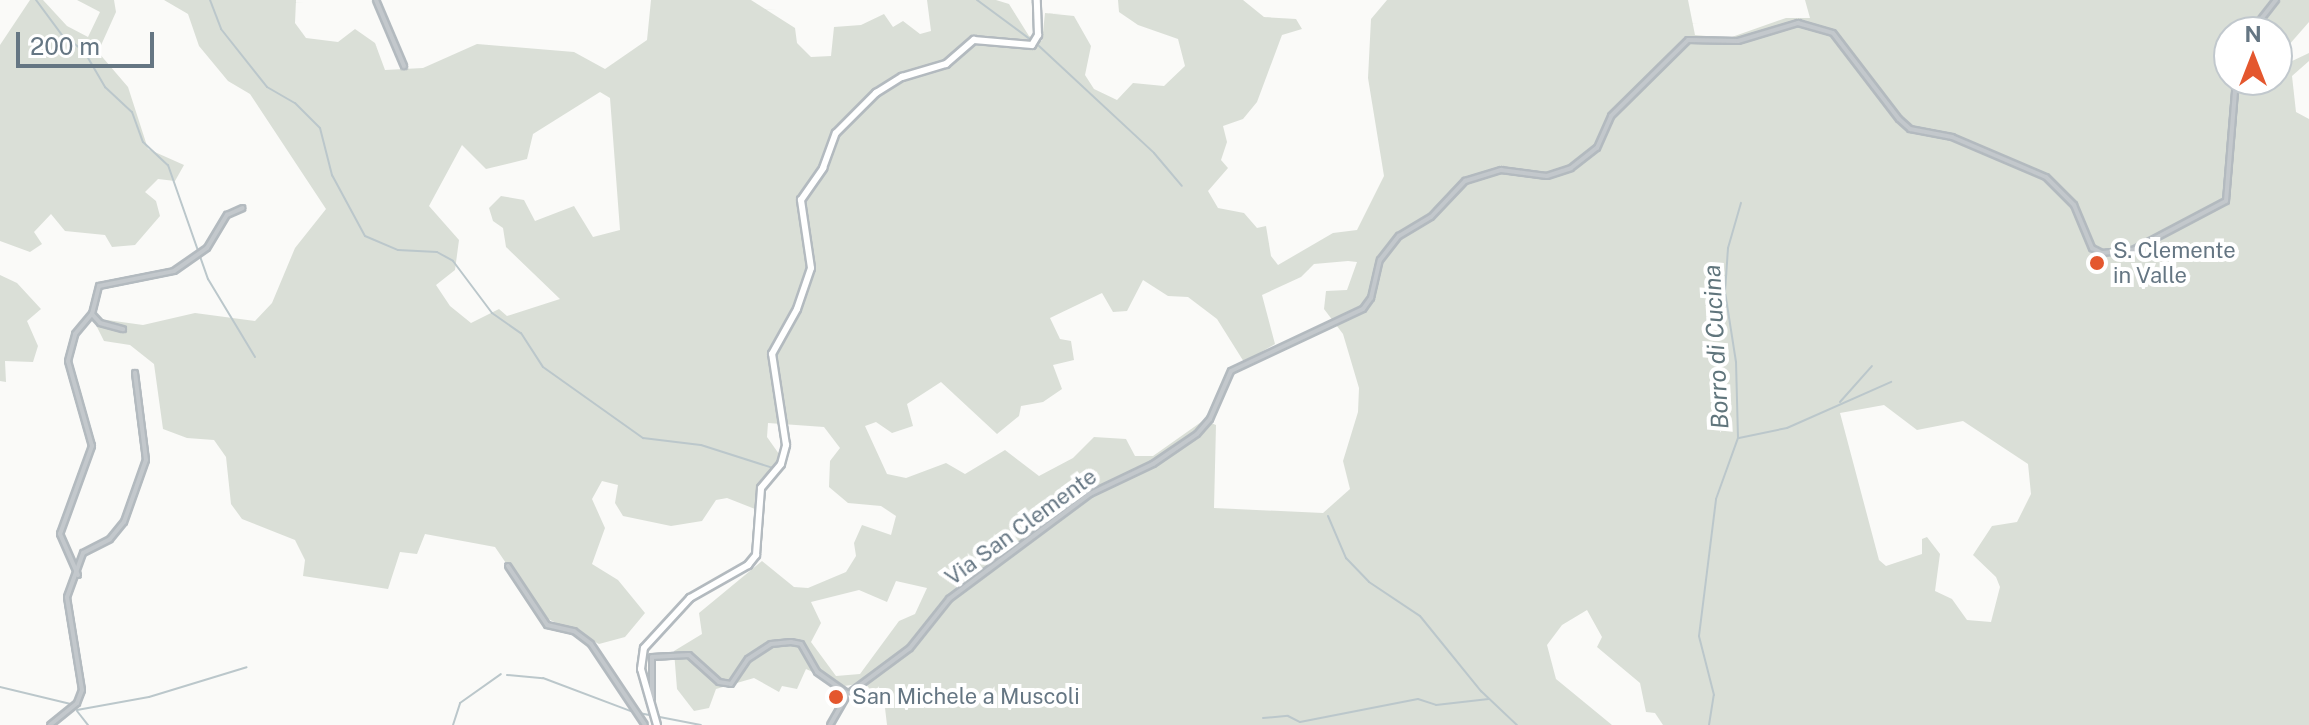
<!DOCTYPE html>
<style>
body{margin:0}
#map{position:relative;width:2309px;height:725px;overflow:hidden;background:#fafaf8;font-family:"Public Sans",sans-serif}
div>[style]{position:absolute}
.green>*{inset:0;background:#dadfd7}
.stream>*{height:2px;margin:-1px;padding:0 1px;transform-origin:1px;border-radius:1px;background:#bbc7cb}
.roads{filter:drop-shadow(2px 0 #b3babf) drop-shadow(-2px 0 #b3babf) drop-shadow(0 2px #b3babf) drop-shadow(0 -2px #b3babf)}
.street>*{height:4px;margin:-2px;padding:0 2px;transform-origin:2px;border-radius:2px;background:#c3c8cc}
.secondary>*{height:6px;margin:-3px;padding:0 3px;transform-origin:3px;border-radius:3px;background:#fff}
.dots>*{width:22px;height:22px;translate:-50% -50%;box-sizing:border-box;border:4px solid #fff;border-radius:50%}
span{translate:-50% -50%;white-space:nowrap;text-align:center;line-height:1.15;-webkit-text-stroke:8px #fff;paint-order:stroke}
.poi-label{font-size:22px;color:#657683}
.left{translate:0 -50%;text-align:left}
.street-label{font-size:22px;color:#657683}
.water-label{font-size:24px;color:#60757c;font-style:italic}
.north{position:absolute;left:2213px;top:16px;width:80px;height:80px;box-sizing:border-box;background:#fff;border:2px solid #c1c8cd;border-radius:50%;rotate:0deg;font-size:22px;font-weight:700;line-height:32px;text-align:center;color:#657683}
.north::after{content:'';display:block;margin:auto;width:28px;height:36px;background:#e4572e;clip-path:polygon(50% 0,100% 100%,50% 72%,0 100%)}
.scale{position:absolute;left:16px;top:32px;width:138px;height:36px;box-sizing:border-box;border:4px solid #657683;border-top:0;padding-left:10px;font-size:24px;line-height:28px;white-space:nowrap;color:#657683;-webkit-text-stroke:6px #fff;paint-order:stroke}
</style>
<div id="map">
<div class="green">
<div style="clip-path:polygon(30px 0,43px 0,67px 26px,88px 37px,100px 12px,77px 0,114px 0,116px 12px,98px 52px,128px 87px,148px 149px,184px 165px,175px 181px,158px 179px,145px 192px,156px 201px,160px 216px,135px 245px,112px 247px,105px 235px,65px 231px,51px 214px,34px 232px,42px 244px,30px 252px,0 241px,0 45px)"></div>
<div style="clip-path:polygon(evenodd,164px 0,296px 0,295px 23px,306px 38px,338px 42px,355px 29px,375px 43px,385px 70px,423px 68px,477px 44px,574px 52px,605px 69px,647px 40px,651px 0,751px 0,795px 28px,797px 43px,811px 57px,831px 56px,834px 27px,861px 25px,884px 14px,893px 27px,903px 21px,920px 34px,931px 31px,927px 0,996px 0,1009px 4px,1029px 36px,1042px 41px,1045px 13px,1074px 16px,1091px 46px,1085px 75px,1094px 89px,1117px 100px,1133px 83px,1164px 86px,1185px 66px,1178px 39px,1138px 25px,1119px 12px,1118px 0,1243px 0,1264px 17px,1296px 19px,1302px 29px,1282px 35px,1257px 102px,1243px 119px,1223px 126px,1227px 142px,1221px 160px,1228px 168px,1208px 191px,1218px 208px,1244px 213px,1257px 228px,1266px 226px,1271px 256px,1278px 265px,1333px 233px,1357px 230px,1384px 176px,1368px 78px,1371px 19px,1387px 0,1688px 0,1695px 35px,1729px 38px,1786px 18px,1810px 18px,1805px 0,2309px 0,2309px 22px,2288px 46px,2290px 62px,2309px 53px,2309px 61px,2292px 76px,2296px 112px,2309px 119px,2309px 725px,1663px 725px,1655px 713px,1646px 712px,1640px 683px,1597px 647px,1602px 637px,1587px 610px,1562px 625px,1547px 645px,1556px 679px,1612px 725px,887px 725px,885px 708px,865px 683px,844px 686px,806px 669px,797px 689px,782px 686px,779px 692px,754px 678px,716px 689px,709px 708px,694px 711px,677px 689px,674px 651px,702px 634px,699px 613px,762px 561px,794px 587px,808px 588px,846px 572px,856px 556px,854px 543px,862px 525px,891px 535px,896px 516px,881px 506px,848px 503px,829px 487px,830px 461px,840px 448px,824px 427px,768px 423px,767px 437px,779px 454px,778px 463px,761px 479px,755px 509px,727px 498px,716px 500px,702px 521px,671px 526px,623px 516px,615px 503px,618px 485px,602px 481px,592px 499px,605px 528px,592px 564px,618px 580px,645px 613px,625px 637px,599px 644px,542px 616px,495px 547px,425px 534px,417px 554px,400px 552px,388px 589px,303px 576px,305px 560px,295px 540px,242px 519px,231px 504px,226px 457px,214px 440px,187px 438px,163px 429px,154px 364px,130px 345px,104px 341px,97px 327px,100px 319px,143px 325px,195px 313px,255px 321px,272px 303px,295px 248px,326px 209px,250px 94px,228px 81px,199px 46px,188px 14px,164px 0,2229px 32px,2277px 32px,2277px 80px,2229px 80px,2229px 32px,164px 0,600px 92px,610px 98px,620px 230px,593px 237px,574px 206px,535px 221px,524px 200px,501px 196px,489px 208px,493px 221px,503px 228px,506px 247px,560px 299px,507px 316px,499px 309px,471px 323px,450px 306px,436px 285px,455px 270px,459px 240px,429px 206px,462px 145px,486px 169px,527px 159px,533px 134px,600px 92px,164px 0,1348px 261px,1357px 262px,1347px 290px,1326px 291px,1324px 309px,1343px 334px,1359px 388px,1358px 412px,1343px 461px,1350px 489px,1323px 513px,1214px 508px,1216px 425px,1204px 420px,1153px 456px,1135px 456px,1126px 439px,1094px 437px,1073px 458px,1039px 476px,1005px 450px,965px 474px,946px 463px,906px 478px,887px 474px,865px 426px,876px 422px,892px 433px,913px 426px,907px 404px,941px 382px,997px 434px,1019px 416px,1021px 406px,1043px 402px,1062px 389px,1053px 365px,1074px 360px,1071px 341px,1060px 339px,1050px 318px,1102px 293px,1113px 312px,1127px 311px,1143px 280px,1168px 296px,1188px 297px,1217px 319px,1244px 362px,1275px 344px,1262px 295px,1301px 277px,1314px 264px,1348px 261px,164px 0,1884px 405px,1917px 430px,1963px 421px,2028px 464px,2031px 494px,2017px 522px,1992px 526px,1973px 555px,1996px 577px,2000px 587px,1991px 622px,1967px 620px,1952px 599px,1935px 591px,1940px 554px,1927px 537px,1922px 539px,1922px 554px,1886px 566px,1879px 560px,1840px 413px,1884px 405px,164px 0,896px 581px,927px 588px,915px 614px,899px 621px,860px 674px,836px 676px,811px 642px,821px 623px,811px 602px,859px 590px,887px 602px,896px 581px)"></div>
<div style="clip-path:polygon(0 275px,17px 283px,41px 309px,27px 321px,38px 346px,33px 362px,5px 361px,6px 382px,0 381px)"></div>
</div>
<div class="stream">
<div style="left:36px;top:0;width:44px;rotate:53.4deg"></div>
<div style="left:62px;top:35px;width:27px;rotate:36deg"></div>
<div style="left:84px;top:51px;width:42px;rotate:59.7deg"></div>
<div style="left:105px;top:87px;width:37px;rotate:43deg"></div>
<div style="left:132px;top:112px;width:32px;rotate:70deg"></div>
<div style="left:143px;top:142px;width:34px;rotate:43deg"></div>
<div style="left:168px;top:165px;width:121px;rotate:70.7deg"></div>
<div style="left:208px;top:279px;width:91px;rotate:58.9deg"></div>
<div style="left:210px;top:0;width:31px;rotate:69deg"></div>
<div style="left:221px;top:29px;width:74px;rotate:51.6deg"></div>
<div style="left:267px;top:87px;width:32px;rotate:30deg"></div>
<div style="left:295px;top:103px;width:35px;rotate:45deg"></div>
<div style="left:320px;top:128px;width:49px;rotate:75.7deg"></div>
<div style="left:332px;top:175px;width:69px;rotate:61.6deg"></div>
<div style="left:365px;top:236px;width:36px;rotate:23deg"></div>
<div style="left:398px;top:250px;width:39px;rotate:3deg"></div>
<div style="left:437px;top:252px;width:18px;rotate:29deg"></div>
<div style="left:453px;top:261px;width:65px;rotate:53.1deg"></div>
<div style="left:492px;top:313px;width:35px;rotate:35deg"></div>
<div style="left:521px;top:333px;width:40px;rotate:57.1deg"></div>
<div style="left:543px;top:367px;width:123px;rotate:35.4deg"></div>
<div style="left:643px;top:438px;width:58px;rotate:6.9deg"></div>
<div style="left:701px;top:445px;width:76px;rotate:17.7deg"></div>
<div style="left:977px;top:0;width:67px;rotate:36.5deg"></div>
<div style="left:1039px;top:46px;width:157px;rotate:42.9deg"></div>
<div style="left:1154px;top:153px;width:43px;rotate:49.7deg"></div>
<div style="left:1840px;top:402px;width:48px;rotate:-48.4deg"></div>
<div style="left:1739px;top:438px;width:49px;rotate:-11.8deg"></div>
<div style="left:1787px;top:428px;width:114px;rotate:-23.9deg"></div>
<div style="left:1328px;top:516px;width:46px;rotate:66.8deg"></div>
<div style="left:1346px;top:558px;width:33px;rotate:46deg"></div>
<div style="left:1369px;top:582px;width:61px;rotate:33.7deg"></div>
<div style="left:1420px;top:616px;width:97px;rotate:50.9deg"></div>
<div style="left:1481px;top:691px;width:50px;rotate:43.4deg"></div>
<div style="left:507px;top:675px;width:36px;rotate:5deg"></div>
<div style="left:543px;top:678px;width:96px;rotate:20.7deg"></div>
<div style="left:0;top:687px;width:77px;rotate:13.5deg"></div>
<div style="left:77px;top:710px;width:73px;rotate:-10.2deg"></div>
<div style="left:149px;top:697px;width:102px;rotate:-17deg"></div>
<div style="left:77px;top:711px;width:18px;rotate:52deg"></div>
<div style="left:639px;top:713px;width:63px;rotate:11deg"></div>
<div style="left:1263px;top:718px;width:25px;rotate:-5deg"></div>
<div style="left:1288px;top:716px;width:13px;rotate:27deg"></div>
<div style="left:1300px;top:722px;width:120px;rotate:-11deg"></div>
<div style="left:1418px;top:699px;width:19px;rotate:18deg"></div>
<div style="left:1436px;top:705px;width:53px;rotate:-6.5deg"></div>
<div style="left:453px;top:725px;width:23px;rotate:-72deg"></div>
<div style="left:460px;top:703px;width:50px;rotate:-35.3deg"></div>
<div style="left:1709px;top:725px;width:30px;rotate:-81deg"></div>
<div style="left:1714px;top:695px;width:61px;rotate:-104.3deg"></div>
<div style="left:1699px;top:636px;width:138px;rotate:-82.9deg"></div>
<div style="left:1716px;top:499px;width:65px;rotate:-70.2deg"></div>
<div style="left:1738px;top:438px;width:76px;rotate:-91.5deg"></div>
<div style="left:1736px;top:362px;width:71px;rotate:-98.9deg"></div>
<div style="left:1725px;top:292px;width:44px;rotate:-86.1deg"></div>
<div style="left:1728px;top:248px;width:47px;rotate:-73.9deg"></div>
</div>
<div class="roads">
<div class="street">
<div style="left:376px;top:0;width:72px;rotate:67deg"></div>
<div style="left:2251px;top:32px;width:41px;rotate:-52deg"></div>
<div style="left:92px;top:314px;width:12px;rotate:48deg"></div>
<div style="left:100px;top:323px;width:24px;rotate:15deg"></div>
<div style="left:508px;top:566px;width:71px;rotate:56.5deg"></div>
<div style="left:547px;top:625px;width:28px;rotate:13deg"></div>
<div style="left:574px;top:631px;width:21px;rotate:37deg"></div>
<div style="left:591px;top:644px;width:97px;rotate:56.3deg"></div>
<div style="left:78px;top:575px;width:45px;rotate:-113.7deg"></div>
<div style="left:60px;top:534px;width:94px;rotate:-70deg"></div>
<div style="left:92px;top:446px;width:88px;rotate:-105.8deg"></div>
<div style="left:68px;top:361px;width:28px;rotate:-75deg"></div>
<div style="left:75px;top:334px;width:26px;rotate:-50deg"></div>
<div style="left:92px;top:314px;width:29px;rotate:-76deg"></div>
<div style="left:99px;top:286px;width:76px;rotate:-11.3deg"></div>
<div style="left:174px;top:271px;width:40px;rotate:-34.9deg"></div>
<div style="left:207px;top:248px;width:39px;rotate:-59deg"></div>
<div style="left:227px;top:215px;width:17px;rotate:-24deg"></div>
<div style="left:652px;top:698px;width:41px;rotate:-90deg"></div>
<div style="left:652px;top:657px;width:37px;rotate:-3deg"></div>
<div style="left:689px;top:655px;width:40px;rotate:42deg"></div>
<div style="left:719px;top:682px;width:12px;rotate:9deg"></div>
<div style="left:731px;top:684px;width:30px;rotate:-56deg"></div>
<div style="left:748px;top:659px;width:27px;rotate:-33deg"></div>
<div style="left:771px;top:644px;width:20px;rotate:-6deg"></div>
<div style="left:791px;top:642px;width:10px;rotate:11deg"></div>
<div style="left:801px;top:644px;width:32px;rotate:60deg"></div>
<div style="left:817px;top:672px;width:38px;rotate:35deg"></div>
<div style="left:50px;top:725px;width:35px;rotate:-39deg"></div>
<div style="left:77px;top:703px;width:14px;rotate:-69deg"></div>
<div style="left:82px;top:690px;width:94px;rotate:-99.2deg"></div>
<div style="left:67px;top:597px;width:47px;rotate:-70deg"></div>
<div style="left:83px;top:553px;width:30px;rotate:-27deg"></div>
<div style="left:110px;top:539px;width:22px;rotate:-51deg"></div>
<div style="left:124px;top:522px;width:66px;rotate:-70.5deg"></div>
<div style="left:146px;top:460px;width:88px;rotate:-97.2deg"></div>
<div style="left:830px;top:725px;width:36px;rotate:-60deg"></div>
<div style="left:848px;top:694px;width:77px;rotate:-36.6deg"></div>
<div style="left:910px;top:648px;width:63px;rotate:-51.5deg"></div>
<div style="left:949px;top:599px;width:176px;rotate:-36.7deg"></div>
<div style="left:1090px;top:494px;width:70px;rotate:-25.5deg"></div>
<div style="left:1153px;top:464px;width:53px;rotate:-34.3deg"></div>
<div style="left:1197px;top:434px;width:20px;rotate:-49deg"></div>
<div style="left:1210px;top:419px;width:52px;rotate:-66.4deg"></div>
<div style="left:1231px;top:371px;width:146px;rotate:-25.2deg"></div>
<div style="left:1363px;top:309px;width:14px;rotate:-54deg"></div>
<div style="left:1371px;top:298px;width:39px;rotate:-77deg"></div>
<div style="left:1380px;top:260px;width:31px;rotate:-52deg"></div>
<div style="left:1399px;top:236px;width:37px;rotate:-31deg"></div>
<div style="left:1431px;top:217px;width:50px;rotate:-46.6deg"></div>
<div style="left:1465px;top:181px;width:38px;rotate:-17deg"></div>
<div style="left:1501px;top:170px;width:46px;rotate:7.4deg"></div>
<div style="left:1547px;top:176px;width:25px;rotate:-18deg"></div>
<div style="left:1571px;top:168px;width:33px;rotate:-38deg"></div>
<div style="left:1597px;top:148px;width:35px;rotate:-66deg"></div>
<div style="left:1611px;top:116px;width:108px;rotate:-44.6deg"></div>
<div style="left:1688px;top:40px;width:50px;rotate:1.1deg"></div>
<div style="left:1738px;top:41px;width:63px;rotate:-16.7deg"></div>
<div style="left:1798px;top:23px;width:36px;rotate:16deg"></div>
<div style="left:1833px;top:33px;width:108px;rotate:52.5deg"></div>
<div style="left:1899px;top:119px;width:15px;rotate:42deg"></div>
<div style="left:1910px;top:129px;width:43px;rotate:10.8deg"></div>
<div style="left:1952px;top:137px;width:102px;rotate:23.1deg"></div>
<div style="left:2046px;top:177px;width:40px;rotate:45deg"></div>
<div style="left:2074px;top:205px;width:47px;rotate:67.3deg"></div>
<div style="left:2092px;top:248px;width:11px;rotate:27deg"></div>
<div style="left:2102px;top:253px;width:31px;rotate:-6deg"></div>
<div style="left:2133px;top:250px;width:105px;rotate:-27.8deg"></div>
<div style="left:2226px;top:201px;width:121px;rotate:-85.3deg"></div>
</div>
<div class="secondary">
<div style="left:657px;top:725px;width:58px;rotate:-105.9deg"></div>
<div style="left:641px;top:669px;width:21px;rotate:-82deg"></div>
<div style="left:644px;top:648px;width:68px;rotate:-47.4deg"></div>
<div style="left:690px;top:598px;width:67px;rotate:-29.6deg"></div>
<div style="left:748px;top:565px;width:13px;rotate:-51deg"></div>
<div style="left:756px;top:555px;width:67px;rotate:-85.7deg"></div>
<div style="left:761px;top:488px;width:31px;rotate:-50deg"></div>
<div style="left:781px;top:464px;width:20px;rotate:-75deg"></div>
<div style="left:786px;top:445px;width:92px;rotate:-98.7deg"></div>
<div style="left:772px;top:354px;width:51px;rotate:-60.9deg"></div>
<div style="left:797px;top:309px;width:43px;rotate:-71.1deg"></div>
<div style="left:811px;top:268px;width:69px;rotate:-98.4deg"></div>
<div style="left:801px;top:200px;width:39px;rotate:-55deg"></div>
<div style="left:823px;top:168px;width:37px;rotate:-70deg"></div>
<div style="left:836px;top:133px;width:57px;rotate:-45deg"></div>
<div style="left:876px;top:93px;width:31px;rotate:-32deg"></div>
<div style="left:902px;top:77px;width:46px;rotate:-16.5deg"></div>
<div style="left:946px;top:64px;width:37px;rotate:-41deg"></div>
<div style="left:974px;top:40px;width:58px;rotate:4.9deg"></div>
<div style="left:1032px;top:45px;width:12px;rotate:-59deg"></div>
<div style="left:1038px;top:35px;width:35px;rotate:-92deg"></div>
</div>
</div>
<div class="dots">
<div style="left:2097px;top:263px;background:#e4572e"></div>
<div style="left:836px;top:697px;background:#e4572e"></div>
</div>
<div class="poi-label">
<span class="left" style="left:2113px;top:263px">S. Clemente<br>in Valle</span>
<span class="left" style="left:852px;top:697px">San Michele a Muscoli</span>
</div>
<div class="street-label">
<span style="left:1021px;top:527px;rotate:-36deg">Via San Clemente</span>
</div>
<div class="water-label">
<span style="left:1716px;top:347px;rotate:-93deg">Borro di Cucina</span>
</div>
<div class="north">N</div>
<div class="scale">200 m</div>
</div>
